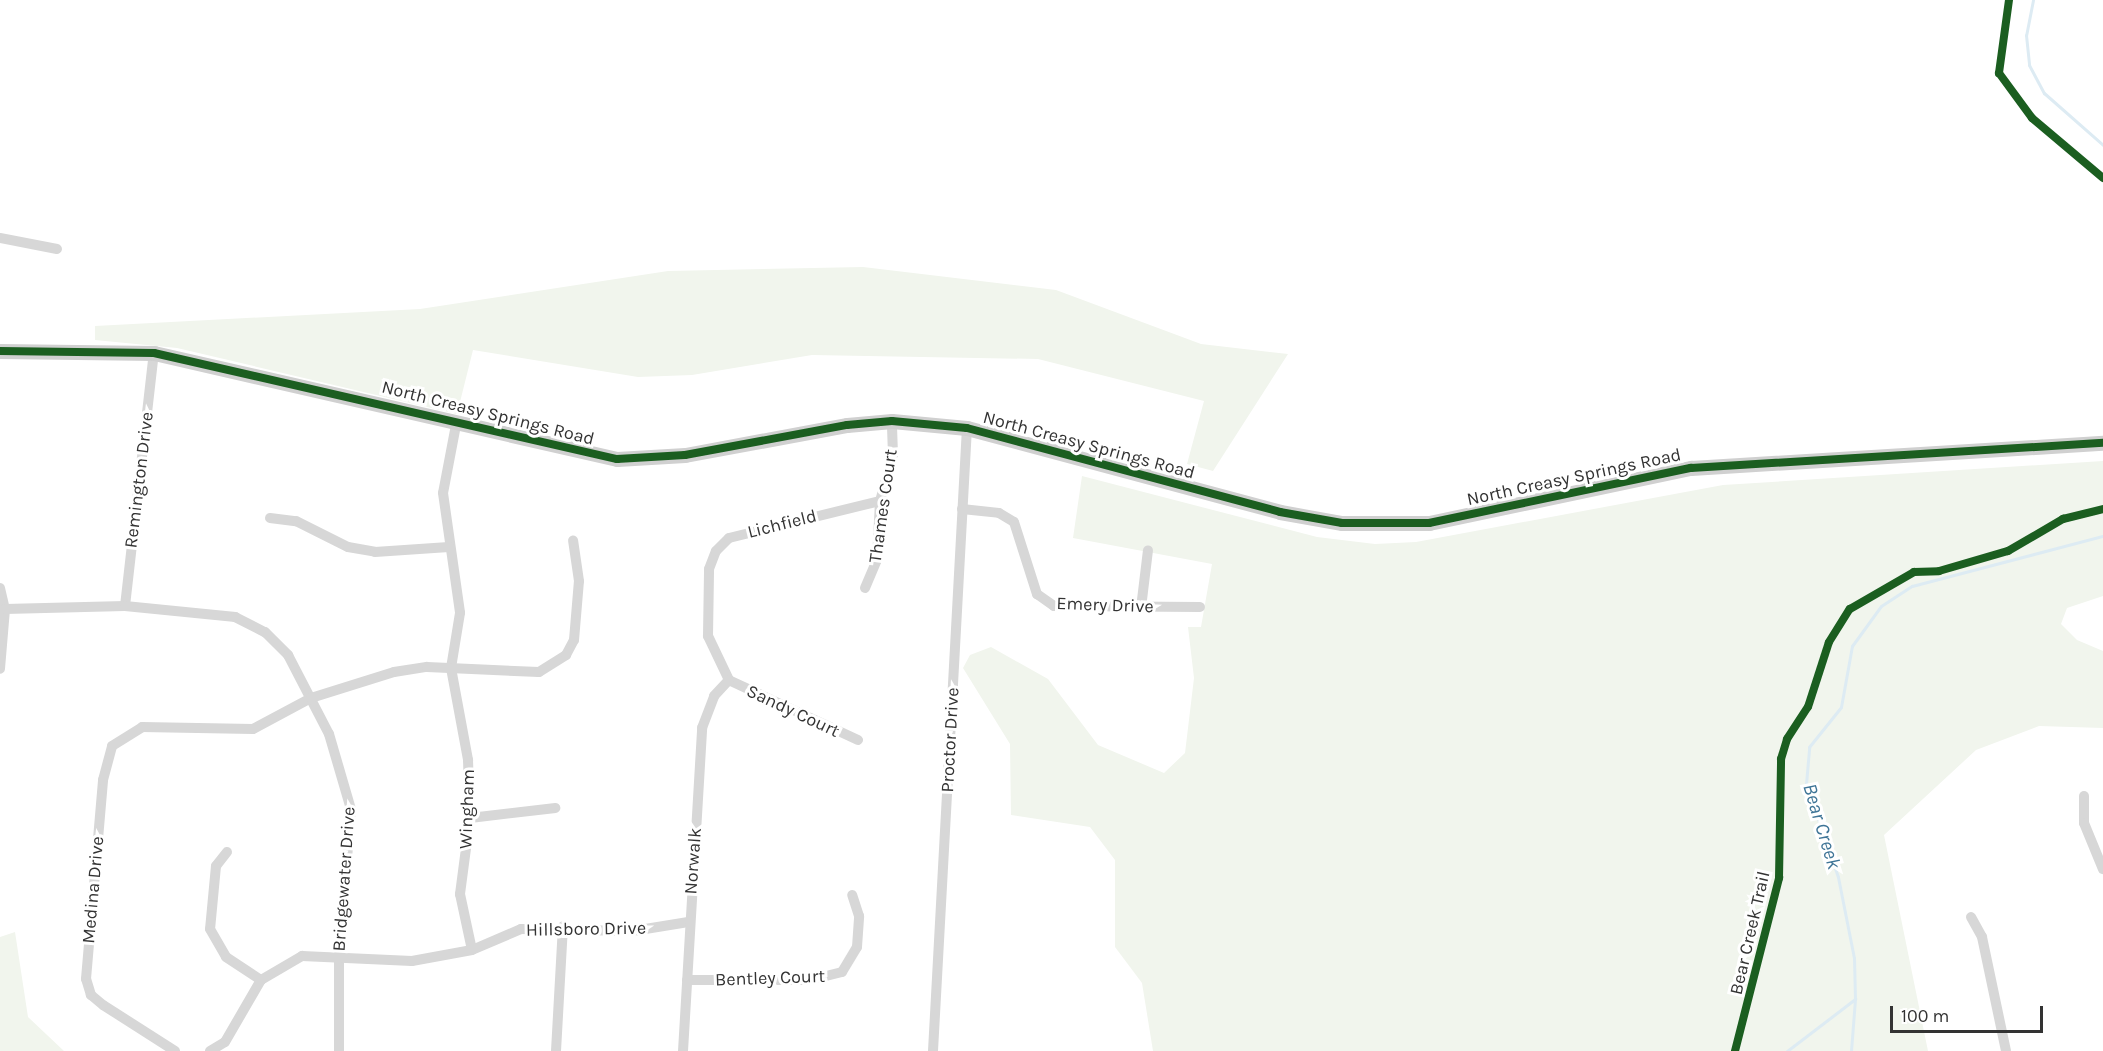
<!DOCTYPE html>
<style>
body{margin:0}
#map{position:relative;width:2103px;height:1051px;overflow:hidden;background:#fff;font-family:Karla,sans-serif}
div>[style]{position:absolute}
.green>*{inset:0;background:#f1f5ed}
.stream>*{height:3px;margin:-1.5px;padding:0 1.5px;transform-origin:1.5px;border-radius:1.5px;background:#ddebf3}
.street>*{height:10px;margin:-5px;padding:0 5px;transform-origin:5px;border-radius:5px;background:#d7d7d7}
.secondary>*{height:15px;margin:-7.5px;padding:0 7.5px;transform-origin:7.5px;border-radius:7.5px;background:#d0d0d0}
.cycleway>*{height:8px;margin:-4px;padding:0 4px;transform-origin:4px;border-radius:4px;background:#1b5e20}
span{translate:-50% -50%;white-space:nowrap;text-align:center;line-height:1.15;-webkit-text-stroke:6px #fff;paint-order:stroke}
.street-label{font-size:18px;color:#333}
.water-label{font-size:20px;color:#3f7597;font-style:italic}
.scale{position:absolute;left:1890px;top:1006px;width:153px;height:27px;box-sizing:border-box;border:3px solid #333;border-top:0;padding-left:8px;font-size:18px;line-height:21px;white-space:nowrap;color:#333;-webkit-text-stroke:4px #fff;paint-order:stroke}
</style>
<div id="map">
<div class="green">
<div style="clip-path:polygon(863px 267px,1056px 290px,1201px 344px,1288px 354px,1213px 471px,1187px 464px,1204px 401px,1038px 359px,812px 355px,692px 375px,638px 377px,473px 350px,457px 414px,177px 348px,95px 340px,95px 326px,420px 309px,668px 271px)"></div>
<div style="clip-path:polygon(2103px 461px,2103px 596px,2067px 608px,2061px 624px,2077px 640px,2103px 651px,2103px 728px,2039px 726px,1976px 750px,1884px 835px,1928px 1051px,1153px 1051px,1142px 983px,1115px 947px,1115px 860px,1090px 827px,1011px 815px,1010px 744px,963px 668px,970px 655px,991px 647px,1048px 679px,1098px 745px,1164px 773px,1185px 753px,1194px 678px,1188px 627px,1201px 627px,1212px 564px,1073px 538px,1082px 476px,1317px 537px,1375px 544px,1416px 542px,1723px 485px)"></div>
<div style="clip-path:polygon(15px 932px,28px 1017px,64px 1051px,0 1051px,0 937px)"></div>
</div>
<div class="stream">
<div style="left:2033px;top:0;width:36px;rotate:101deg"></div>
<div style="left:2026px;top:35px;width:30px;rotate:84deg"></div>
<div style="left:2029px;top:65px;width:32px;rotate:62deg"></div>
<div style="left:2044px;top:93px;width:79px;rotate:41.4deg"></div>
<div style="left:1787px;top:1051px;width:86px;rotate:-37.4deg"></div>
<div style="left:1855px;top:999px;width:41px;rotate:-91.4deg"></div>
<div style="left:1854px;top:958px;width:83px;rotate:-101.2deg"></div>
<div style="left:1838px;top:877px;width:98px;rotate:-109deg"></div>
<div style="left:1806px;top:784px;width:37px;rotate:-85deg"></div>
<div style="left:1809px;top:747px;width:51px;rotate:-51.3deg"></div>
<div style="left:1841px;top:707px;width:62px;rotate:-79.8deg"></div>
<div style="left:1852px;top:646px;width:49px;rotate:-54.1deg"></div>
<div style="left:1881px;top:606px;width:37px;rotate:-33deg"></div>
<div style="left:1912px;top:586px;width:197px;rotate:-14.7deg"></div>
<div style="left:1851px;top:1051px;width:52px;rotate:-85.6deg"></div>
</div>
<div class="street">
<div style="left:0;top:238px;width:58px;rotate:10.9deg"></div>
<div style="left:456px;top:425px;width:69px;rotate:100.8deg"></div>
<div style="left:443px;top:493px;width:121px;rotate:81.9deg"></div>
<div style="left:460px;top:613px;width:56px;rotate:99.3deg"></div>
<div style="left:451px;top:668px;width:94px;rotate:79.5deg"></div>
<div style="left:468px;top:760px;width:58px;rotate:88deg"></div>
<div style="left:470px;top:818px;width:77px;rotate:97.5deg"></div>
<div style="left:460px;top:894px;width:57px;rotate:77.9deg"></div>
<div style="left:962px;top:509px;width:37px;rotate:6deg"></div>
<div style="left:999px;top:513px;width:17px;rotate:31deg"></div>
<div style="left:1014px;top:522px;width:76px;rotate:72.3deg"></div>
<div style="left:1037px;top:594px;width:21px;rotate:35deg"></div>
<div style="left:1054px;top:606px;width:146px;rotate:0.4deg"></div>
<div style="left:270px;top:518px;width:26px;rotate:7deg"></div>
<div style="left:296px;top:521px;width:58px;rotate:26.6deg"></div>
<div style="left:348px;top:547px;width:27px;rotate:10deg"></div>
<div style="left:375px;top:552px;width:74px;rotate:-3.9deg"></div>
<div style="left:0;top:588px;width:22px;rotate:77deg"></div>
<div style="left:5px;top:609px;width:60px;rotate:94.8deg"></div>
<div style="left:865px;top:588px;width:30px;rotate:-67deg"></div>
<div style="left:877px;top:560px;width:59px;rotate:-87.1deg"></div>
<div style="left:880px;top:501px;width:48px;rotate:-74.2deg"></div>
<div style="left:893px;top:455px;width:34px;rotate:-92deg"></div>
<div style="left:125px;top:606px;width:255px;rotate:-83.5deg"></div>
<div style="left:1141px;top:608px;width:58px;rotate:-83.1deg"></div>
<div style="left:5px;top:609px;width:120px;rotate:-1.4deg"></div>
<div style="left:125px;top:606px;width:111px;rotate:5.7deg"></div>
<div style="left:235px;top:617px;width:34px;rotate:27deg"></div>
<div style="left:265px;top:632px;width:33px;rotate:45deg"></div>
<div style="left:288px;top:655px;width:89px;rotate:62.6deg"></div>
<div style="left:329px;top:734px;width:78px;rotate:73.7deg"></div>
<div style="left:351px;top:809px;width:148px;rotate:94.6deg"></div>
<div style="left:339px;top:957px;width:94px;rotate:90deg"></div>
<div style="left:858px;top:740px;width:142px;rotate:-155.1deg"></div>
<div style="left:729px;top:680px;width:49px;rotate:-115.5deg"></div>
<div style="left:708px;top:636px;width:67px;rotate:-89.1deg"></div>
<div style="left:709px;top:569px;width:19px;rotate:-69deg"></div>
<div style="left:716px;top:551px;width:18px;rotate:-45deg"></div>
<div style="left:729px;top:538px;width:155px;rotate:-13.8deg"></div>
<div style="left:2084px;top:796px;width:27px;rotate:90deg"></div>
<div style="left:2084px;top:823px;width:50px;rotate:67.6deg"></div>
<div style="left:470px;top:818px;width:86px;rotate:-6.7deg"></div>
<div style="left:227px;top:852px;width:18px;rotate:128deg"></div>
<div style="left:216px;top:866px;width:63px;rotate:95.4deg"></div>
<div style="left:210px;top:929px;width:32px;rotate:60deg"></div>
<div style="left:226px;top:957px;width:42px;rotate:33.3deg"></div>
<div style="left:1971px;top:917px;width:23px;rotate:61deg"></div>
<div style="left:1982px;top:937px;width:116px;rotate:78.1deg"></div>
<div style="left:687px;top:980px;width:123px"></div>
<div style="left:810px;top:980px;width:33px;rotate:-14deg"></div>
<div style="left:842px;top:972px;width:29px;rotate:-59deg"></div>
<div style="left:857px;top:947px;width:31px;rotate:-86deg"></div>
<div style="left:859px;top:916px;width:22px;rotate:-108deg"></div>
<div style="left:175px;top:1051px;width:85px;rotate:-147.4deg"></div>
<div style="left:103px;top:1005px;width:16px;rotate:-140deg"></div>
<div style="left:91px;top:995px;width:17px;rotate:-107deg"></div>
<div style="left:86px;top:979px;width:200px;rotate:-85.1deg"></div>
<div style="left:103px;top:780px;width:35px;rotate:-75deg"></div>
<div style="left:112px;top:746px;width:36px;rotate:-32deg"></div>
<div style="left:142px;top:727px;width:111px;rotate:1deg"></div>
<div style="left:253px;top:729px;width:66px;rotate:-28.1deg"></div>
<div style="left:311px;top:698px;width:87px;rotate:-17.4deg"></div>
<div style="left:394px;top:672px;width:33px;rotate:-9deg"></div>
<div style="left:427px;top:667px;width:112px;rotate:2.6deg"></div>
<div style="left:539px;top:672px;width:32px;rotate:-32deg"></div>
<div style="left:566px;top:655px;width:17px;rotate:-62deg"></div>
<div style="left:574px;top:640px;width:59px;rotate:-85.2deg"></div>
<div style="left:579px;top:581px;width:41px;rotate:-98.3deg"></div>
<div style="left:210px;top:1051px;width:17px;rotate:-31deg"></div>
<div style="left:225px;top:1042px;width:72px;rotate:-59.9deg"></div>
<div style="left:261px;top:980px;width:48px;rotate:-30.3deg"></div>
<div style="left:302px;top:956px;width:110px;rotate:2.6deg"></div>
<div style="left:412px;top:961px;width:61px;rotate:-10.4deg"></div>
<div style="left:472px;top:950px;width:53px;rotate:-23.2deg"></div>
<div style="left:521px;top:929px;width:112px;rotate:1deg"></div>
<div style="left:633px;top:931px;width:56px;rotate:-9.3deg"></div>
<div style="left:556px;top:1051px;width:125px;rotate:-86.8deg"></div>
<div style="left:683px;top:1051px;width:324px;rotate:-86.6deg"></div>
<div style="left:702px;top:728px;width:34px;rotate:-69deg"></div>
<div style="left:714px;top:696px;width:22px;rotate:-47deg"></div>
<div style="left:933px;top:1051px;width:624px;rotate:-86.88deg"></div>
</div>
<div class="secondary">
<div style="left:0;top:351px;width:154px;rotate:0.7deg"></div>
<div style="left:154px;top:353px;width:475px;rotate:12.9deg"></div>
<div style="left:617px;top:459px;width:68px;rotate:-3.4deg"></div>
<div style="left:685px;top:455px;width:165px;rotate:-10.5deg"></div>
<div style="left:847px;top:425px;width:45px;rotate:-5.1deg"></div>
<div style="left:892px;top:421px;width:75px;rotate:5.3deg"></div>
<div style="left:967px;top:428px;width:324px;rotate:15deg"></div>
<div style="left:1280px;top:512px;width:63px;rotate:10.1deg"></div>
<div style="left:1342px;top:523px;width:87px"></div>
<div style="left:1429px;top:523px;width:268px;rotate:-11.9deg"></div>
<div style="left:1691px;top:468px;width:413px;rotate:-3.5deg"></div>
</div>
<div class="cycleway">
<div style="left:2009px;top:0;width:74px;rotate:97.8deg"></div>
<div style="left:1999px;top:73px;width:56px;rotate:53.7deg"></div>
<div style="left:2032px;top:118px;width:93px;rotate:40.2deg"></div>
<div style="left:0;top:351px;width:154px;rotate:0.7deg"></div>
<div style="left:154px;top:353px;width:475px;rotate:12.9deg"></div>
<div style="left:617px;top:459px;width:68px;rotate:-3.4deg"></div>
<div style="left:685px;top:455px;width:165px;rotate:-10.5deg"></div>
<div style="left:847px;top:425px;width:45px;rotate:-5.1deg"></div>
<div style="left:892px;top:421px;width:75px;rotate:5.3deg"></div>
<div style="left:967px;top:428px;width:324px;rotate:15deg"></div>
<div style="left:1280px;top:512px;width:63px;rotate:10.1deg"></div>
<div style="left:1342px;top:523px;width:87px"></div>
<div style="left:1429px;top:523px;width:268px;rotate:-11.9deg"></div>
<div style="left:1691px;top:468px;width:413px;rotate:-3.5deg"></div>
<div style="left:1735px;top:1051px;width:179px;rotate:-75.7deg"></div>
<div style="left:1779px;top:878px;width:119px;rotate:-89deg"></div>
<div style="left:1781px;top:759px;width:21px;rotate:-73deg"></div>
<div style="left:1787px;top:739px;width:38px;rotate:-57deg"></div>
<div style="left:1808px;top:707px;width:68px;rotate:-72.1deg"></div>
<div style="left:1829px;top:642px;width:39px;rotate:-58deg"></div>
<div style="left:1850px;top:609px;width:74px;rotate:-30deg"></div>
<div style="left:1914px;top:572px;width:25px;rotate:-2deg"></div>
<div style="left:1939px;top:571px;width:72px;rotate:-16.2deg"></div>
<div style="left:2008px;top:551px;width:64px;rotate:-30.2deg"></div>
<div style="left:2063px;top:519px;width:41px;rotate:-14deg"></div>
</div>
<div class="street-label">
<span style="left:488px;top:413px;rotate:14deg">North Creasy Springs Road</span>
<span style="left:1089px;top:445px;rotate:15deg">North Creasy Springs Road</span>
<span style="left:1574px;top:477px;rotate:-12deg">North Creasy Springs Road</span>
<span style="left:139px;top:480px;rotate:-83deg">Remington Drive</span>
<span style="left:883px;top:506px;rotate:-82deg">Thames Court</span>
<span style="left:782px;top:524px;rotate:-14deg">Lichfield</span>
<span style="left:1105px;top:605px;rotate:2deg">Emery Drive</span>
<span style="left:793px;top:711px;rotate:25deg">Sandy Court</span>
<span style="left:950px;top:740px;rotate:-87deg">Proctor Drive</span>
<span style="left:467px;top:809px;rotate:-88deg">Wingham</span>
<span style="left:693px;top:861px;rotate:-86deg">Norwalk</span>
<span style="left:344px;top:879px;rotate:-86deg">Bridgewater Drive</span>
<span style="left:93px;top:890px;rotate:-85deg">Medina Drive</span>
<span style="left:586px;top:929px;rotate:-1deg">Hillsboro Drive</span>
<span style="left:1750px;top:933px;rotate:-77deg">Bear Creek Trail</span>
<span style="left:770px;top:978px;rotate:-2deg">Bentley Court</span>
</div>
<div class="water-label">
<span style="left:1822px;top:826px;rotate:73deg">Bear Creek</span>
</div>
<div class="scale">100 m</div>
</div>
